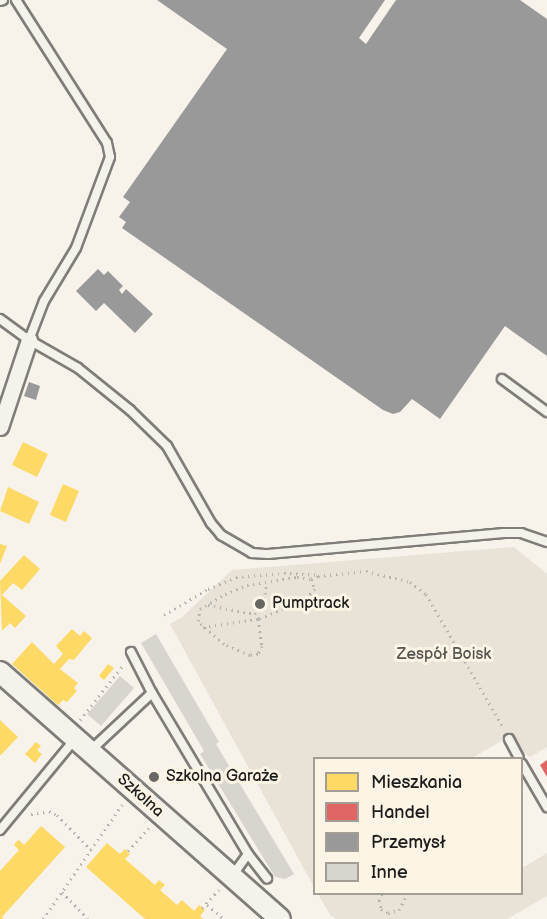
<!DOCTYPE html>
<meta charset="utf-8">
<style>
body{margin:0}
#map{position:relative;width:547px;height:919px;overflow:hidden;background:#f7f3ea;font-family:"Balsamiq Sans",sans-serif}
div>[style]{position:absolute}
.green>*{inset:0;background:#e8e2d7}
.homes>*{inset:0;background:#ffd966}
.shops>*{inset:0;background:#e06666}
.industry>*{inset:0;background:#999}
.building>*{inset:0;background:#d8d5cf}
.path>*{height:3px;margin-top:-1.5px;transform-origin:0;background:repeating-linear-gradient(90deg,#b6b4af 0 1.5px,transparent 0 6px)}
.roads{filter:drop-shadow(2px 0 #7f7d79) drop-shadow(-2px 0 #7f7d79) drop-shadow(0 2px #7f7d79) drop-shadow(0 -2px #7f7d79)}
.service>*{height:8px;margin:-4px;padding:0 4px;transform-origin:4px;border-radius:4px;background:#f5f2ec}
.minor>*{height:15px;margin:-7.5px;padding:0 7.5px;transform-origin:7.5px;border-radius:7.5px;background:#f5f2ec}
.tertiary>*{height:20px;margin:-10px;padding:0 10px;transform-origin:10px;border-radius:10px;background:#f5f2ec}
.dots>*{width:16px;height:16px;translate:-50% -50%;box-sizing:border-box;border:3px solid #fcf5e5;border-radius:50%}
span{translate:-50% -50%;white-space:nowrap;text-align:center;line-height:1.15;-webkit-text-stroke:6px #fcf5e5;paint-order:stroke}
.poi-label{font-size:16px;color:#1c1c1c}
.left{translate:0 -50%;text-align:left}
.park-label{font-size:16px;color:#555450}
.street-label{font-size:16px;color:#1c1c1c}
.legend{position:absolute;left:313px;top:757px;width:210px;height:138px;box-sizing:border-box;background:#fcf5e5;border:2px solid #a29e95;margin:0;padding:8px 10px;list-style:none;font-size:18px;color:#1c1c1c}
.legend li{display:flex;align-items:center;gap:12px;height:30px}
.legend b{width:30px;border:2px solid #a29e95}
</style>
<div id="map">
<div class="green">
<div style="clip-path:polygon(514px 547px,547px 574px,547px 747px,530px 757px,503px 740px,472px 758px,314px 758px,314px 887px,170px 624px,182px 617px,232px 570px)"></div>
<div style="clip-path:polygon(547px 853px,547px 896px,507px 919px,337px 919px,331px 916px,318px 894px,522px 894px,522px 868px)"></div>
</div>
<div class="homes">
<div style="clip-path:polygon(23px 442px,48px 454px,37px 477px,12px 465px)"></div>
<div style="clip-path:polygon(63px 484px,79px 491px,66px 522px,50px 515px)"></div>
<div style="clip-path:polygon(8px 487px,39px 502px,29px 524px,0 511px)"></div>
<div style="clip-path:polygon(0 544px,7px 546px,0 564px)"></div>
<div style="clip-path:polygon(24px 555px,40px 569px,22px 590px,13px 583px,2px 595px,26px 616px,15px 628px,10px 623px,2px 631px,0 581px)"></div>
<div style="clip-path:polygon(72px 629px,80px 636px,84px 631px,92px 638px,74px 660px,69px 659px,60px 669px,78px 683px,74px 688px,77px 691px,67px 702px,63px 700px,58px 705px,12px 664px,32px 642px,54px 664px,63px 654px,56px 646px)"></div>
<div style="clip-path:polygon(108px 664px,114px 668px,104px 680px,99px 676px)"></div>
<div style="clip-path:polygon(0 720px,18px 737px,0 756px)"></div>
<div style="clip-path:polygon(36px 742px,41px 746px,37px 750px,42px 754px,35px 763px,25px 754px)"></div>
<div style="clip-path:polygon(41px 826px,65px 847px,2px 917px,4px 919px,0 919px,0 871px,19px 850px,14px 845px,16px 842px,19px 840px,24px 845px)"></div>
<div style="clip-path:polygon(107px 843px,120px 854px,125px 849px,130px 854px,125px 859px,155px 885px,159px 880px,165px 885px,160px 890px,177px 905px,182px 900px,194px 911px,199px 905px,205px 910px,200px 916px,204px 919px,145px 919px,86px 867px)"></div>
</div>
<div class="shops">
<div style="clip-path:polygon(547px 760px,547px 777px,540px 765px)"></div>
</div>
<div class="industry">
<div style="clip-path:polygon(157px 0,385px 0,359px 38px,366px 44px,396px 0,520px 0,547px 19px,547px 356px,505px 326px,440px 419px,412px 399px,400px 412px,393px 414px,383px 410px,122px 228px,126px 222px,119px 217px,130px 202px,123px 197px,227px 49px)"></div>
<div style="clip-path:polygon(98px 269px,104px 275px,108px 271px,123px 286px,119px 290px,122px 294px,126px 289px,153px 314px,135px 333px,104px 303px,96px 311px,76px 291px)"></div>
<div style="clip-path:polygon(29px 382px,40px 386px,36px 400px,24px 396px)"></div>
</div>
<div class="building">
<div style="clip-path:polygon(156px 634px,219px 742px,216px 744px,294px 874px,285px 879px,275px 877px,200px 754px,204px 751px,141px 643px)"></div>
<div style="clip-path:polygon(120px 676px,134px 688px,101px 726px,87px 714px)"></div>
</div>
<div class="path">
<div style="left:297px;top:577px;width:14px;rotate:8deg"></div>
<div style="left:311px;top:579px;width:11px;rotate:68deg"></div>
<div style="left:315px;top:589px;width:14px;rotate:135deg"></div>
<div style="left:305px;top:599px;width:51px;rotate:156.9deg"></div>
<div style="left:258px;top:619px;width:27px;rotate:82deg"></div>
<div style="left:262px;top:646px;width:9px;rotate:117deg"></div>
<div style="left:258px;top:654px;width:8px;rotate:173deg"></div>
<div style="left:250px;top:655px;width:28px;rotate:-157deg"></div>
<div style="left:224px;top:644px;width:35px;rotate:-139deg"></div>
<div style="left:198px;top:621px;width:12px;rotate:-81deg"></div>
<div style="left:200px;top:609px;width:29px;rotate:-31deg"></div>
<div style="left:225px;top:594px;width:24px;rotate:-22deg"></div>
<div style="left:247px;top:585px;width:51px;rotate:-9.1deg"></div>
<div style="left:311px;top:579px;width:8px;rotate:-23deg"></div>
<div style="left:318px;top:576px;width:48px;rotate:-5.9deg"></div>
<div style="left:366px;top:571px;width:45px;rotate:14deg"></div>
<div style="left:410px;top:582px;width:20px;rotate:37deg"></div>
<div style="left:426px;top:594px;width:156px;rotate:60deg"></div>
<div style="left:208px;top:605px;width:48px;rotate:10.8deg"></div>
<div style="left:164px;top:615px;width:51px;rotate:-30.6deg"></div>
<div style="left:208px;top:589px;width:30px;rotate:-23deg"></div>
<div style="left:236px;top:577px;width:48px;rotate:-4.8deg"></div>
<div style="left:284px;top:573px;width:33px;rotate:3deg"></div>
<div style="left:203px;top:627px;width:56px;rotate:-8.3deg"></div>
<div style="left:258px;top:619px;width:6px;rotate:-121deg"></div>
<div style="left:255px;top:614px;width:22px;rotate:-63deg"></div>
<div style="left:265px;top:594px;width:10px;rotate:-84deg"></div>
<div style="left:80px;top:720px;width:71px;rotate:-51.8deg"></div>
<div style="left:31px;top:814px;width:18px;rotate:-9deg"></div>
<div style="left:49px;top:811px;width:9px;rotate:27deg"></div>
<div style="left:57px;top:815px;width:49px;rotate:45.8deg"></div>
<div style="left:128px;top:851px;width:31px;rotate:-48deg"></div>
<div style="left:62px;top:892px;width:37px;rotate:46deg"></div>
<div style="left:382px;top:894px;width:7px;rotate:117deg"></div>
<div style="left:379px;top:900px;width:9px;rotate:77deg"></div>
<div style="left:381px;top:909px;width:8px;rotate:30deg"></div>
<div style="left:388px;top:913px;width:11px;rotate:-15deg"></div>
<div style="left:399px;top:910px;width:18px;rotate:-63deg"></div>
<div style="left:207px;top:905px;width:22px;rotate:39deg"></div>
<div style="left:202px;top:908px;width:25px;rotate:-47deg"></div>
<div style="left:43px;top:919px;width:139px;rotate:-55.3deg"></div>
</div>
<div class="roads">
<div class="service">
<div style="left:16px;top:0;width:169px;rotate:57.5deg"></div>
<div style="left:107px;top:143px;width:14px;rotate:78deg"></div>
<div style="left:110px;top:157px;width:97px;rotate:110.5deg"></div>
<div style="left:76px;top:248px;width:62px;rotate:121.1deg"></div>
<div style="left:44px;top:301px;width:42px;rotate:111deg"></div>
<div style="left:0;top:1px;width:3px;rotate:-18deg"></div>
<div style="left:0;top:319px;width:36px;rotate:36deg"></div>
<div style="left:29px;top:340px;width:56px;rotate:29.7deg"></div>
<div style="left:78px;top:368px;width:67px;rotate:38.9deg"></div>
<div style="left:130px;top:410px;width:52px;rotate:44.2deg"></div>
<div style="left:167px;top:446px;width:89px;rotate:60.3deg"></div>
<div style="left:211px;top:523px;width:16px;rotate:50deg"></div>
<div style="left:221px;top:535px;width:36px;rotate:30deg"></div>
<div style="left:252px;top:553px;width:16px;rotate:4deg"></div>
<div style="left:268px;top:554px;width:237px;rotate:-5.1deg"></div>
<div style="left:504px;top:533px;width:17px"></div>
<div style="left:521px;top:533px;width:28px;rotate:19deg"></div>
<div style="left:502px;top:379px;width:56px;rotate:36.3deg"></div>
<div style="left:131px;top:652px;width:46px;rotate:62.9deg"></div>
<div style="left:509px;top:739px;width:21px;rotate:62deg"></div>
<div style="left:91px;top:750px;width:83px;rotate:-43.1deg"></div>
<div style="left:152px;top:693px;width:187px;rotate:59.2deg"></div>
<div style="left:248px;top:854px;width:26px;rotate:126deg"></div>
<div style="left:522px;top:764px;width:50px;rotate:59.8deg"></div>
<div style="left:0;top:830px;width:118px;rotate:-50.5deg"></div>
<div style="left:248px;top:854px;width:31px;rotate:52deg"></div>
</div>
<div class="minor">
<div style="left:0;top:427px;width:92px;rotate:-71.6deg"></div>
</div>
<div class="tertiary">
<div style="left:0;top:672px;width:373px;rotate:41.4deg"></div>
</div>
</div>
<div class="dots">
<div style="left:260px;top:604px;background:#696764"></div>
<div style="left:154px;top:777px;background:#696764"></div>
</div>
<div class="poi-label">
<span class="left" style="left:272px;top:604px">Pumptrack</span>
<span class="left" style="left:166px;top:777px">Szkolna Garaże</span>
</div>
<div class="park-label">
<span style="left:444px;top:655px">Zespół Boisk</span>
</div>
<div class="street-label">
<span style="left:140px;top:796px;rotate:42deg">Szkolna</span>
</div>
<ul class="legend">
<li><b style="height:16px;background:#ffd966"></b>Mieszkania</li>
<li><b style="height:16px;background:#e06666"></b>Handel</li>
<li><b style="height:16px;background:#999"></b>Przemysł</li>
<li><b style="height:16px;background:#d8d5cf"></b>Inne</li>
</ul>
</div>
